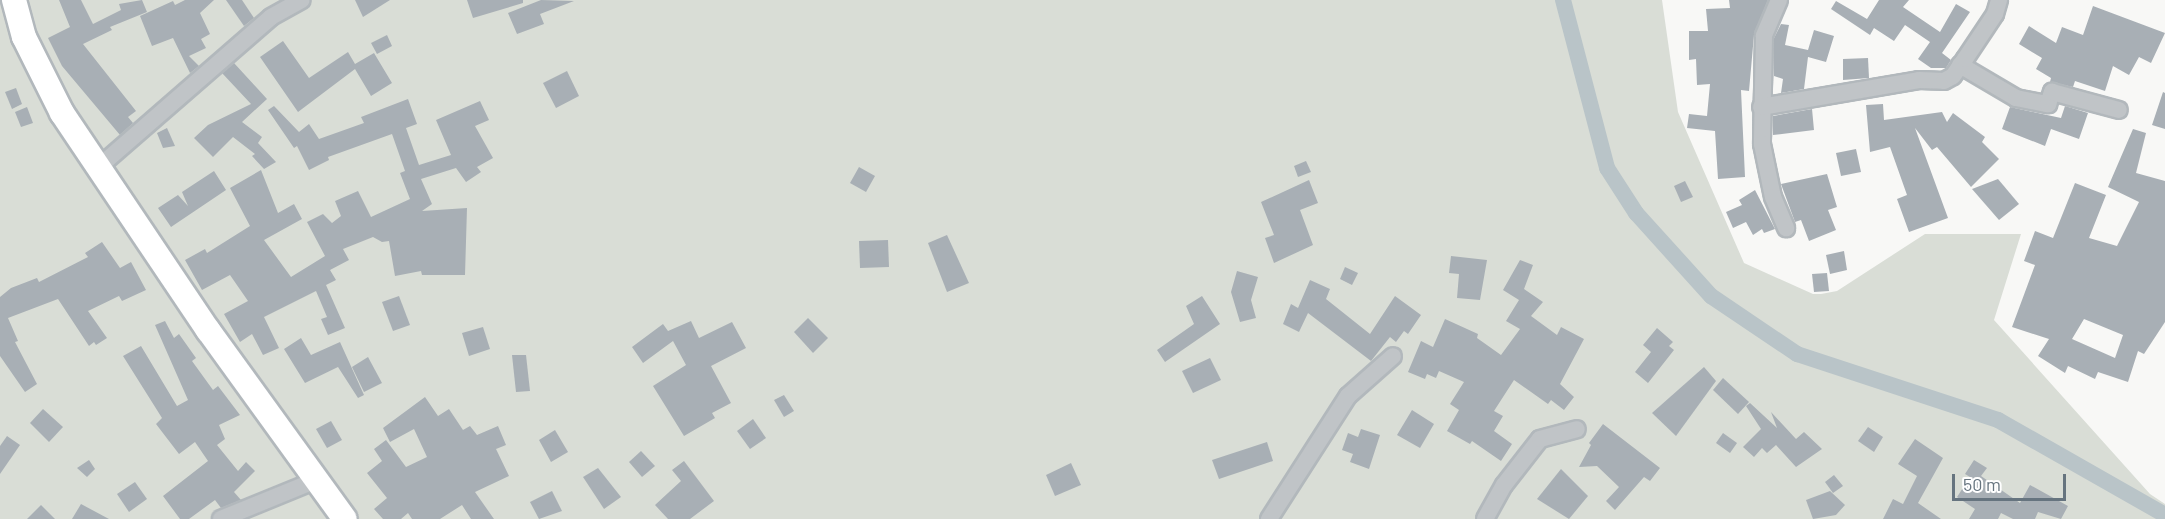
<!DOCTYPE html>
<style>
body{margin:0}
#map{position:relative;width:2165px;height:519px;overflow:hidden;background:#f8f8f6;font-family:Barlow,sans-serif}
div>[style]{position:absolute}
.green>*{inset:0;background:#d9ddd6}
.canal>*{height:16px;margin:-8px;padding:0 8px;transform-origin:8px;border-radius:8px;background:#b9c4c8}
.building>*{inset:0;background:#a8afb5}
.roads{filter:drop-shadow(2px 0 #b2b8bc) drop-shadow(-2px 0 #b2b8bc) drop-shadow(0 2px #b2b8bc) drop-shadow(0 -2px #b2b8bc)}
.street>*{height:16px;margin:-8px;padding:0 8px;transform-origin:8px;border-radius:8px;background:#c0c4c7}
.secondary>*{height:24px;margin:-12px;padding:0 12px;transform-origin:12px;border-radius:12px;background:#fff}
span{translate:-50% -50%;white-space:nowrap;text-align:center;line-height:1.15;-webkit-text-stroke:6px #fff;paint-order:stroke}
.scale{position:absolute;left:1952px;top:474px;width:114px;height:27px;box-sizing:border-box;border:3px solid #66747f;border-top:0;padding-left:8px;font-size:18px;line-height:21px;white-space:nowrap;color:#66747f;-webkit-text-stroke:4px #fff;paint-order:stroke}
</style>
<div id="map">
<div class="green">
<div style="clip-path:polygon(0 0,1662px 0,1678px 112px,1744px 263px,1813px 294px,1821px 294px,1837px 291px,1925px 234px,2021px 234px,1994px 320px,2150px 494px,2165px 504px,2165px 519px,0 519px)"></div>
</div>
<div class="canal">
<div style="left:1563px;top:0;width:174px;rotate:75.3deg"></div>
<div style="left:1607px;top:168px;width:54px;rotate:57.2deg"></div>
<div style="left:1636px;top:213px;width:112px;rotate:47.9deg"></div>
<div style="left:1711px;top:296px;width:104px;rotate:34deg"></div>
<div style="left:1797px;top:354px;width:212px;rotate:18.2deg"></div>
<div style="left:1998px;top:420px;width:192px;rotate:29.6deg"></div>
</div>
<div class="building">
<div style="clip-path:polygon(59px 0,81px 0,93px 24px,121px 10px,119px 4px,142px 0,147px 12px,110px 27px,112px 30px,83px 44px,136px 111px,128px 117px,133px 123px,120px 135px,62px 66px,48px 38px,70px 27px)"></div>
<div style="clip-path:polygon(185px 0,214px 0,200px 13px,210px 34px,201px 39px,206px 48px,189px 56px,199px 66px,190px 73px,173px 38px,152px 46px,140px 16px,173px 1px,175px 5px)"></div>
<div style="clip-path:polygon(226px 0,242px 0,254px 18px,244px 26px)"></div>
<div style="clip-path:polygon(355px 0,390px 0,363px 17px)"></div>
<div style="clip-path:polygon(467px 0,523px 0,523px 3px,473px 18px)"></div>
<div style="clip-path:polygon(541px 0,574px 1px,540px 14px,544px 24px,517px 34px,508px 13px)"></div>
<div style="clip-path:polygon(1729px 0,1768px 0,1754px 35px,1749px 91px,1741px 90px,1745px 177px,1718px 179px,1715px 131px,1687px 128px,1689px 114px,1707px 116px,1710px 84px,1697px 85px,1696px 59px,1689px 60px,1689px 31px,1708px 31px,1706px 9px,1730px 8px)"></div>
<div style="clip-path:polygon(1879px 0,1909px 0,1903px 7px,1940px 32px,1956px 4px,1970px 12px,1942px 53px,1951px 60px,1946px 68px,1931px 68px,1918px 59px,1930px 42px,1905px 25px,1894px 41px,1874px 28px,1870px 35px,1831px 9px,1836px 1px,1867px 19px)"></div>
<div style="clip-path:polygon(2093px 6px,2165px 33px,2151px 63px,2139px 57px,2129px 75px,2113px 66px,2105px 91px,2075px 81px,2073px 87px,2050px 82px,2051px 78px,2036px 69px,2042px 58px,2019px 44px,2029px 26px,2056px 43px,2062px 27px,2083px 35px)"></div>
<div style="clip-path:polygon(1781px 24px,1789px 25px,1785px 45px,1808px 50px,1814px 30px,1834px 36px,1826px 62px,1808px 57px,1804px 89px,1781px 93px,1783px 79px,1774px 76px,1774px 38px)"></div>
<div style="clip-path:polygon(387px 35px,392px 46px,377px 54px,371px 43px)"></div>
<div style="clip-path:polygon(283px 41px,309px 78px,348px 52px,355px 64px,374px 53px,392px 83px,371px 96px,355px 69px,298px 112px,260px 57px)"></div>
<div style="clip-path:polygon(1868px 58px,1869px 78px,1843px 80px,1843px 59px)"></div>
<div style="clip-path:polygon(234px 63px,267px 99px,242px 122px,262px 137px,258px 143px,276px 162px,264px 169px,252px 156px,255px 154px,233px 137px,213px 157px,194px 138px,208px 125px,251px 104px,222px 73px)"></div>
<div style="clip-path:polygon(567px 71px,579px 96px,556px 108px,543px 83px)"></div>
<div style="clip-path:polygon(16px 88px,22px 104px,12px 109px,5px 92px)"></div>
<div style="clip-path:polygon(2163px 92px,2165px 93px,2165px 129px,2152px 125px)"></div>
<div style="clip-path:polygon(408px 99px,417px 124px,406px 128px,419px 165px,451px 155px,436px 120px,480px 101px,489px 120px,475px 126px,493px 158px,477px 167px,481px 172px,466px 182px,456px 168px,421px 179px,432px 204px,422px 211px,467px 208px,465px 275px,422px 275px,421px 271px,395px 276px,389px 241px,382px 242px,373px 237px,343px 249px,349px 260px,330px 270px,336px 280px,326px 285px,345px 328px,328px 335px,321px 319px,327px 317px,316px 291px,264px 317px,279px 348px,263px 355px,252px 334px,240px 342px,224px 314px,248px 301px,230px 275px,202px 290px,185px 260px,205px 249px,207px 253px,250px 226px,230px 188px,261px 170px,278px 213px,294px 204px,302px 219px,264px 240px,291px 277px,325px 256px,307px 222px,323px 214px,332px 223px,341px 216px,335px 201px,358px 191px,371px 217px,410px 199px,400px 173px,405px 171px,392px 134px,328px 157px,329px 160px,309px 170px,297px 146px,294px 148px,268px 110px,274px 106px,299px 132px,309px 124px,319px 139px,364px 123px,361px 117px)"></div>
<div style="clip-path:polygon(1883px 104px,1884px 120px,1942px 112px,1947px 122px,1953px 113px,1985px 137px,1982px 142px,1999px 159px,1971px 187px,1937px 147px,1932px 150px,1915px 128px,1948px 218px,1909px 232px,1897px 199px,1907px 195px,1890px 147px,1870px 152px,1866px 105px)"></div>
<div style="clip-path:polygon(2065px 106px,2088px 113px,2079px 139px,2051px 129px,2045px 146px,2002px 129px,2010px 107px,2061px 118px)"></div>
<div style="clip-path:polygon(27px 107px,33px 123px,21px 127px,15px 112px)"></div>
<div style="clip-path:polygon(1812px 109px,1814px 130px,1773px 135px,1773px 116px)"></div>
<div style="clip-path:polygon(167px 128px,175px 146px,163px 148px,157px 133px)"></div>
<div style="clip-path:polygon(evenodd,2133px 129px,2146px 133px,2136px 173px,2165px 181px,2165px 322px,2144px 354px,2138px 351px,2128px 382px,2098px 372px,2095px 379px,2068px 366px,2065px 373px,2038px 356px,2049px 339px,2012px 327px,2035px 265px,2024px 261px,2035px 231px,2053px 238px,2075px 183px,2106px 195px,2089px 238px,2117px 246px,2139px 202px,2108px 187px,2133px 129px,2084px 319px,2123px 335px,2115px 358px,2072px 339px,2084px 319px)"></div>
<div style="clip-path:polygon(1856px 149px,1861px 172px,1841px 176px,1836px 153px)"></div>
<div style="clip-path:polygon(1306px 161px,1311px 172px,1298px 177px,1294px 166px)"></div>
<div style="clip-path:polygon(859px 167px,875px 176px,866px 192px,850px 183px)"></div>
<div style="clip-path:polygon(214px 171px,226px 190px,171px 227px,158px 208px,178px 195px,188px 206px,182px 192px)"></div>
<div style="clip-path:polygon(1827px 174px,1837px 207px,1828px 210px,1836px 230px,1809px 241px,1801px 220px,1795px 222px,1781px 184px)"></div>
<div style="clip-path:polygon(1998px 179px,2019px 204px,1999px 220px,1972px 189px)"></div>
<div style="clip-path:polygon(1309px 180px,1318px 203px,1300px 210px,1313px 245px,1274px 263px,1265px 238px,1274px 235px,1261px 202px)"></div>
<div style="clip-path:polygon(1685px 181px,1693px 197px,1681px 202px,1674px 186px)"></div>
<div style="clip-path:polygon(1755px 190px,1775px 229px,1764px 233px,1762px 229px,1753px 235px,1746px 222px,1733px 228px,1726px 212px,1742px 205px,1739px 200px)"></div>
<div style="clip-path:polygon(947px 235px,969px 283px,947px 292px,928px 243px)"></div>
<div style="clip-path:polygon(888px 240px,889px 267px,860px 268px,859px 241px)"></div>
<div style="clip-path:polygon(102px 242px,120px 268px,131px 262px,146px 290px,122px 301px,119px 296px,88px 311px,107px 338px,96px 345px,94px 342px,89px 346px,58px 299px,8px 318px,18px 341px,15px 342px,37px 384px,25px 392px,0 356px,0 297px,11px 288px,37px 278px,39px 282px,88px 257px,85px 253px)"></div>
<div style="clip-path:polygon(1844px 251px,1847px 270px,1830px 274px,1826px 255px)"></div>
<div style="clip-path:polygon(1451px 256px,1487px 260px,1480px 300px,1457px 298px,1459px 274px,1449px 273px)"></div>
<div style="clip-path:polygon(1520px 260px,1533px 265px,1524px 289px,1543px 302px,1531px 316px,1557px 335px,1561px 327px,1584px 339px,1560px 384px,1574px 397px,1564px 410px,1551px 400px,1548px 404px,1514px 380px,1494px 411px,1503px 416px,1494px 431px,1512px 444px,1501px 461px,1472px 441px,1470px 444px,1447px 431px,1459px 410px,1450px 404px,1464px 382px,1439px 371px,1436px 378px,1427px 374px,1425px 379px,1408px 372px,1421px 341px,1433px 347px,1445px 319px,1478px 334px,1477px 338px,1501px 355px,1520px 329px,1506px 321px,1519px 300px,1503px 290px)"></div>
<div style="clip-path:polygon(1345px 267px,1358px 273px,1352px 285px,1340px 279px)"></div>
<div style="clip-path:polygon(1237px 271px,1258px 277px,1251px 300px,1256px 318px,1240px 322px,1231px 292px)"></div>
<div style="clip-path:polygon(1827px 273px,1829px 291px,1814px 292px,1812px 274px)"></div>
<div style="clip-path:polygon(1310px 280px,1330px 289px,1326px 299px,1370px 334px,1395px 296px,1421px 315px,1408px 334px,1404px 331px,1396px 342px,1390px 337px,1371px 361px,1308px 313px,1299px 332px,1283px 324px,1291px 304px,1298px 308px)"></div>
<div style="clip-path:polygon(399px 296px,410px 325px,393px 331px,382px 302px)"></div>
<div style="clip-path:polygon(1202px 296px,1220px 324px,1165px 362px,1157px 350px,1194px 324px,1186px 306px)"></div>
<div style="clip-path:polygon(808px 318px,828px 338px,813px 353px,794px 332px)"></div>
<div style="clip-path:polygon(165px 321px,174px 338px,179px 334px,196px 358px,192px 361px,213px 390px,218px 386px,240px 415px,219px 425px,225px 439px,217px 445px,238px 471px,246px 462px,255px 471px,234px 492px,241px 500px,221px 508px,215px 500px,189px 519px,180px 519px,163px 496px,208px 461px,195px 442px,179px 454px,156px 424px,162px 418px,123px 356px,141px 346px,177px 406px,188px 400px,155px 325px)"></div>
<div style="clip-path:polygon(691px 321px,699px 338px,732px 322px,746px 348px,711px 366px,731px 403px,712px 413px,715px 418px,684px 436px,653px 386px,686px 365px,673px 341px,643px 363px,632px 347px,663px 324px,668px 331px)"></div>
<div style="clip-path:polygon(483px 327px,490px 349px,469px 356px,462px 333px)"></div>
<div style="clip-path:polygon(1657px 328px,1673px 342px,1669px 346px,1674px 350px,1648px 383px,1635px 372px,1651px 352px,1643px 345px)"></div>
<div style="clip-path:polygon(301px 338px,311px 355px,340px 342px,364px 395px,358px 398px,338px 367px,305px 383px,284px 349px)"></div>
<div style="clip-path:polygon(512px 355px,526px 355px,530px 391px,516px 392px)"></div>
<div style="clip-path:polygon(368px 357px,382px 383px,364px 392px,352px 367px)"></div>
<div style="clip-path:polygon(1210px 358px,1221px 380px,1193px 393px,1182px 371px)"></div>
<div style="clip-path:polygon(1704px 367px,1716px 381px,1676px 436px,1652px 413px)"></div>
<div style="clip-path:polygon(1723px 378px,1749px 402px,1738px 414px,1713px 390px)"></div>
<div style="clip-path:polygon(784px 395px,794px 411px,784px 417px,774px 400px)"></div>
<div style="clip-path:polygon(425px 397px,438px 416px,449px 409px,463px 430px,470px 426px,477px 435px,498px 426px,506px 445px,496px 449px,509px 476px,475px 492px,494px 519px,471px 519px,462px 505px,440px 519px,412px 519px,408px 513px,401px 519px,383px 519px,374px 509px,387px 498px,367px 473px,382px 461px,374px 449px,386px 440px,406px 467px,427px 457px,414px 429px,390px 442px,383px 428px)"></div>
<div style="clip-path:polygon(1750px 403px,1777px 428px,1771px 412px,1796px 439px,1804px 432px,1822px 449px,1796px 467px,1776px 445px,1767px 453px,1762px 448px,1754px 457px,1743px 447px,1761px 429px,1746px 406px)"></div>
<div style="clip-path:polygon(43px 409px,63px 427px,49px 442px,30px 423px)"></div>
<div style="clip-path:polygon(1412px 410px,1434px 424px,1420px 448px,1397px 435px)"></div>
<div style="clip-path:polygon(753px 419px,766px 438px,750px 449px,737px 431px)"></div>
<div style="clip-path:polygon(331px 421px,342px 440px,327px 448px,316px 429px)"></div>
<div style="clip-path:polygon(1603px 424px,1660px 468px,1650px 481px,1644px 477px,1615px 510px,1606px 501px,1619px 487px,1597px 466px,1579px 467px,1591px 445px,1589px 443px)"></div>
<div style="clip-path:polygon(1868px 427px,1883px 437px,1874px 452px,1858px 441px)"></div>
<div style="clip-path:polygon(1361px 429px,1380px 435px,1369px 469px,1350px 462px,1353px 454px,1342px 450px,1348px 433px,1358px 437px)"></div>
<div style="clip-path:polygon(555px 430px,568px 452px,551px 462px,539px 440px)"></div>
<div style="clip-path:polygon(1723px 433px,1737px 443px,1730px 453px,1716px 443px)"></div>
<div style="clip-path:polygon(7px 436px,20px 445px,0 474px,0 446px)"></div>
<div style="clip-path:polygon(1915px 439px,1943px 458px,1918px 503px,1941px 519px,1883px 519px,1893px 499px,1903px 504px,1917px 476px,1898px 464px)"></div>
<div style="clip-path:polygon(1267px 442px,1273px 461px,1219px 479px,1212px 460px)"></div>
<div style="clip-path:polygon(641px 451px,655px 466px,642px 477px,629px 462px)"></div>
<div style="clip-path:polygon(89px 460px,95px 469px,87px 477px,77px 468px)"></div>
<div style="clip-path:polygon(1974px 460px,1987px 468px,1981px 476px,2020px 503px,2030px 485px,2068px 506px,2061px 519px,2038px 512px,2035px 519px,2013px 519px,2001px 513px,1998px 519px,1969px 519px,1975px 509px,1957px 497px,1970px 477px,1965px 474px)"></div>
<div style="clip-path:polygon(684px 461px,714px 501px,690px 519px,668px 519px,655px 505px,681px 481px,672px 470px)"></div>
<div style="clip-path:polygon(1071px 463px,1081px 485px,1055px 496px,1046px 475px)"></div>
<div style="clip-path:polygon(598px 468px,621px 497px,604px 509px,583px 477px)"></div>
<div style="clip-path:polygon(1561px 469px,1588px 496px,1569px 519px,1537px 499px)"></div>
<div style="clip-path:polygon(1834px 475px,1843px 486px,1833px 493px,1825px 482px)"></div>
<div style="clip-path:polygon(135px 482px,147px 499px,129px 512px,117px 494px)"></div>
<div style="clip-path:polygon(552px 491px,562px 511px,539px 519px,530px 502px)"></div>
<div style="clip-path:polygon(1830px 491px,1845px 505px,1836px 515px,1813px 519px,1806px 500px)"></div>
<div style="clip-path:polygon(81px 504px,109px 519px,72px 519px)"></div>
<div style="clip-path:polygon(41px 505px,55px 519px,27px 519px)"></div>
</div>
<div class="roads">
<div class="street">
<div style="left:1779px;top:0;width:39px;rotate:113deg"></div>
<div style="left:1764px;top:36px;width:108px;rotate:91.1deg"></div>
<div style="left:1762px;top:144px;width:54px;rotate:78.3deg"></div>
<div style="left:1773px;top:197px;width:34px;rotate:67deg"></div>
<div style="left:1960px;top:65px;width:65px;rotate:30.5deg"></div>
<div style="left:2016px;top:98px;width:33px;rotate:11deg"></div>
<div style="left:2048px;top:104px;width:13px;rotate:-72deg"></div>
<div style="left:2052px;top:92px;width:69px;rotate:15deg"></div>
<div style="left:1761px;top:107px;width:160px;rotate:-9.7deg"></div>
<div style="left:1919px;top:80px;width:25px;rotate:2deg"></div>
<div style="left:1944px;top:81px;width:10px;rotate:-29deg"></div>
<div style="left:1953px;top:76px;width:21px;rotate:-55deg"></div>
<div style="left:1965px;top:59px;width:54px;rotate:-56.3deg"></div>
<div style="left:1995px;top:14px;width:15px;rotate:-74deg"></div>
<div style="left:101px;top:165px;width:225px;rotate:-41deg"></div>
<div style="left:271px;top:17px;width:35px;rotate:-29deg"></div>
<div style="left:221px;top:519px;width:106px;rotate:-22.2deg"></div>
<div style="left:1269px;top:519px;width:146px;rotate:-57.3deg"></div>
<div style="left:1348px;top:396px;width:60px;rotate:-41.6deg"></div>
<div style="left:1485px;top:519px;width:39px;rotate:-61deg"></div>
<div style="left:1504px;top:485px;width:58px;rotate:-52deg"></div>
<div style="left:1540px;top:439px;width:38px;rotate:-15deg"></div>
</div>
<div class="secondary">
<div style="left:14px;top:0;width:38px;rotate:75deg"></div>
<div style="left:24px;top:37px;width:85px;rotate:63.4deg"></div>
<div style="left:62px;top:113px;width:262px;rotate:56.1deg"></div>
<div style="left:208px;top:330px;width:233px;rotate:54.1deg"></div>
</div>
</div>
<div class="scale">50 m</div>
</div>
